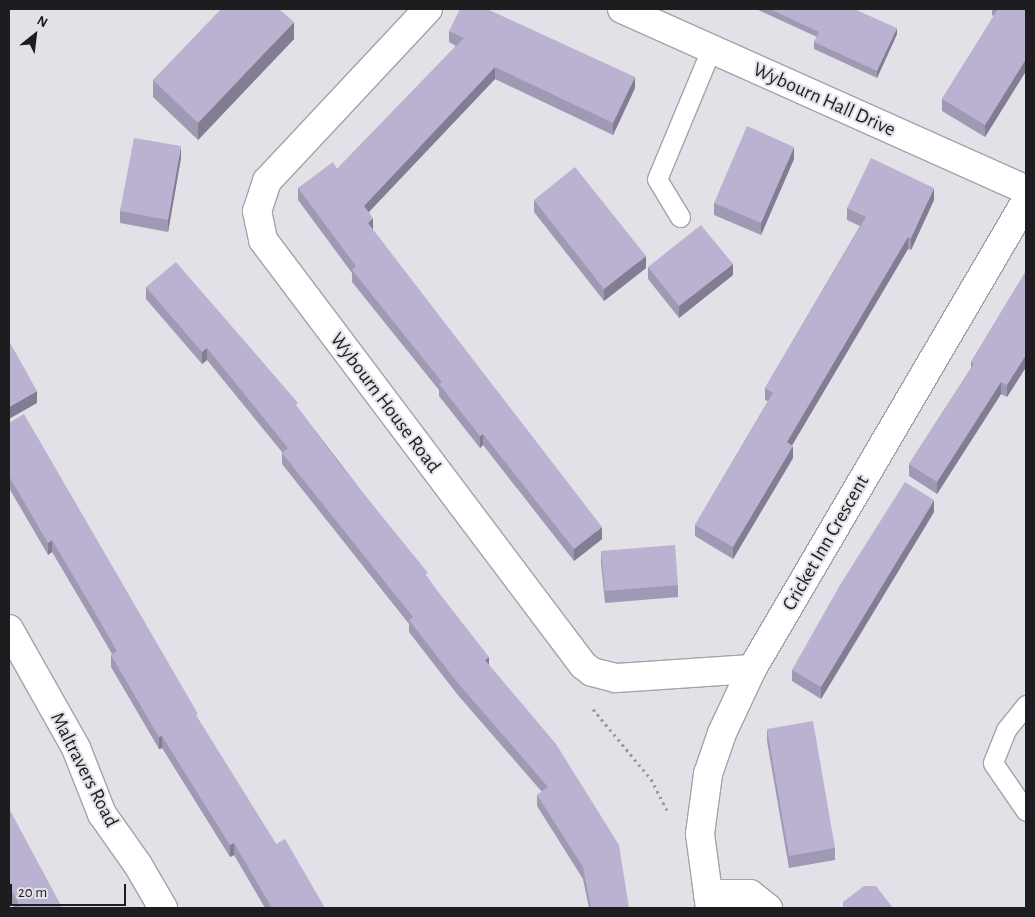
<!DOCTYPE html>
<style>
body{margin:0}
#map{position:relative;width:1035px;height:917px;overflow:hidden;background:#e2e1e7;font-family:"Alegreya Sans",sans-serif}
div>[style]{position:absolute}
.path>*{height:3px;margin-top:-1.5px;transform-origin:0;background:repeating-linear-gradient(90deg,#98979c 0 2.5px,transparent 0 6.5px)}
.roads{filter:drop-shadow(1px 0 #a4a3a9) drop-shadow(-1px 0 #a4a3a9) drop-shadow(0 1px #a4a3a9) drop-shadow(0 -1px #a4a3a9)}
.service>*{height:19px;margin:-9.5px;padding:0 9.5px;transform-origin:9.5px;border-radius:9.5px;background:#fff}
.minor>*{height:28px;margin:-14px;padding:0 14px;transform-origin:14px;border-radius:14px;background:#fff}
.wall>*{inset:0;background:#a099b3}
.shaded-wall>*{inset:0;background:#827d92}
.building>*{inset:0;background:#bab2d0}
span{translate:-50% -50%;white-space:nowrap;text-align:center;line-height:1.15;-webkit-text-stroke:4px #e2e1e7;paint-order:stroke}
.street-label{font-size:20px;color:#1d1c1f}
.frame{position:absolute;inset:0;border:10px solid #1d1c1f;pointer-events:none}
.north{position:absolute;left:10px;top:10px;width:50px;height:50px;-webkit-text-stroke:4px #e2e1e7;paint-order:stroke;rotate:29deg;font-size:14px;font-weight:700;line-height:20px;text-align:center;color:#1d1c1f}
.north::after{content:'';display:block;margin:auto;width:18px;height:22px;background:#1d1c1f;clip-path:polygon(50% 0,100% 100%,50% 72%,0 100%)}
.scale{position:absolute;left:10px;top:884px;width:116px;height:22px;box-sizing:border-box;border:2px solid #1d1c1f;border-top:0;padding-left:6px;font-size:15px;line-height:18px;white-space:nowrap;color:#1d1c1f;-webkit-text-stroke:4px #e2e1e7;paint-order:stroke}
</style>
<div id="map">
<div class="path">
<div style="left:593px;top:709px;width:91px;rotate:50.4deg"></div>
<div style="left:651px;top:779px;width:35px;rotate:63deg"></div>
</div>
<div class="roads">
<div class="service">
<div style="left:680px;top:217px;width:44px;rotate:-121.2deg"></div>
<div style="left:657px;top:179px;width:141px;rotate:-67.4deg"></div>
<div style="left:1026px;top:705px;width:32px;rotate:129deg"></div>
<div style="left:1006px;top:730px;width:35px;rotate:112deg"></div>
<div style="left:993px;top:763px;width:58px;rotate:55.5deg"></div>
</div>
<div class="minor">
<div style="left:428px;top:9px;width:236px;rotate:133.1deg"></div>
<div style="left:267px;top:181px;width:32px;rotate:108deg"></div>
<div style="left:257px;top:211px;width:30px;rotate:78deg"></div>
<div style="left:263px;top:240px;width:532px;rotate:53.02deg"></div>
<div style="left:583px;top:665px;width:11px;rotate:38deg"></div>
<div style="left:592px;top:672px;width:25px;rotate:14deg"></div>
<div style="left:616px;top:678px;width:136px;rotate:-3.8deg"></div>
<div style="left:622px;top:9px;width:443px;rotate:24.1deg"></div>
<div style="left:9px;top:629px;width:137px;rotate:60.6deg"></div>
<div style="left:76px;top:748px;width:71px;rotate:68.5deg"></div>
<div style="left:102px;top:814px;width:62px;rotate:54.8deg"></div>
<div style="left:138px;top:865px;width:50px;rotate:59.8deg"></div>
<div style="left:708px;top:894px;width:42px"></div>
<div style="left:750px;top:894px;width:23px;rotate:38deg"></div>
<div style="left:710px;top:908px;width:75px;rotate:-97.7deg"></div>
<div style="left:700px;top:834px;width:61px;rotate:-82.4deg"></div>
<div style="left:708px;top:774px;width:43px;rotate:-71.1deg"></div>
<div style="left:722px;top:733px;width:71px;rotate:-64.9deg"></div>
<div style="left:752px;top:669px;width:542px;rotate:-59.65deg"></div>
</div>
</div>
<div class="wall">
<div style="clip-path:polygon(756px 9px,854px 9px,897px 34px,877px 78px,814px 49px,814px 42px,817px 37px)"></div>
<div style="clip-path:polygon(992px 9px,1026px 9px,1026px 71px,985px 137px,942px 111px,942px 99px,994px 16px,992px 15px)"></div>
<div style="clip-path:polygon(449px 31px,635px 88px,613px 135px,495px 79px,369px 212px,373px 230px,602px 539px,574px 561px,483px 445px,480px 448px,439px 396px,439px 390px,352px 282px,352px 273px,298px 200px,298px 188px,337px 169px,456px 46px,449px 42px)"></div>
<div style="clip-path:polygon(294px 39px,198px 140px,153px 97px,153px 80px)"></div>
<div style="clip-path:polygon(181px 158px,168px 232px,120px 223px,120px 211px)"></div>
<div style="clip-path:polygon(794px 159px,761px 235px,714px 215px,714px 203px)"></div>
<div style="clip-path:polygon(534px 200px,646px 268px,604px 301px,534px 212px)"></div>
<div style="clip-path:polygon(934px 200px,911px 250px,908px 249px,792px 445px,793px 458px,733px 559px,695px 536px,695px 525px,768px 401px,765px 400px,765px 388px,860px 226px,847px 220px,847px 208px)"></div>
<div style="clip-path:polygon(648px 267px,733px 275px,679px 318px,648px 279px)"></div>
<div style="clip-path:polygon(1026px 271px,1026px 367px,1007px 397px,1001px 394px,937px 494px,909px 476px,909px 464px,971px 368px,971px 362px)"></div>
<div style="clip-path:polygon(146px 287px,298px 408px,428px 578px,489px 665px,629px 908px,589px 908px,583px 879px,537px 806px,537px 795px,542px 792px,457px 694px,409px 632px,409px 624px,282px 464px,282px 452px,207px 360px,202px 364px,146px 299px)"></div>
<div style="clip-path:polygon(9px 423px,198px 719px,276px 844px,325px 908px,265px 908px,234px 855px,230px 857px,162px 748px,159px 749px,111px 667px,111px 655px,112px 654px,94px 623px,52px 552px,48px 555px,9px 488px)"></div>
<div style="clip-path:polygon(934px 512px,821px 699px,792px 681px,792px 670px)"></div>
<div style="clip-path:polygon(601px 551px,678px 585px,678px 597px,605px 603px,601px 563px)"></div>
<div style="clip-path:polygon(767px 729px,835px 848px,835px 860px,789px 868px,767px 741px)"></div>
<div style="clip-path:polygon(9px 809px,62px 908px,14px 908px,9px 898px)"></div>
</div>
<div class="shaded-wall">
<div style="clip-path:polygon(294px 22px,294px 39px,198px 140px,198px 123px)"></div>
<div style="clip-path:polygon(897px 28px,897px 34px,877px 78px,877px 71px)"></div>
<div style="clip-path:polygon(1026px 59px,1026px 71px,985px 137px,985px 125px)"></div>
<div style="clip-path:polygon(495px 67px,495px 79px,364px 217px,364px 206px)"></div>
<div style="clip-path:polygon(635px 77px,635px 88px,613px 135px,613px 123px)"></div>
<div style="clip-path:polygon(181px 146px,181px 158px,168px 232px,168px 220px)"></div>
<div style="clip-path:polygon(794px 147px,794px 159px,761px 235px,761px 223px)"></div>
<div style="clip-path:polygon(934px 188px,934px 200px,911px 250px,911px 238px)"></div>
<div style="clip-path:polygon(373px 218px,373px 230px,368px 223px)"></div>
<div style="clip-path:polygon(908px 237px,908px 249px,787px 454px,787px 442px)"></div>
<div style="clip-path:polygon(646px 256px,646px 268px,604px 301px,604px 289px)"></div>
<div style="clip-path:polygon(733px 264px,733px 275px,679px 318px,679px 306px)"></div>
<div style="clip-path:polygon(207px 348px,207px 360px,202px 364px,202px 352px)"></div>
<div style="clip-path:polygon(1026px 355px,1026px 367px,1007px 397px,1007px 385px)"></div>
<div style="clip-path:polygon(1001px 382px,1001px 394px,937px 494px,937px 482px)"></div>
<div style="clip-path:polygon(37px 391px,37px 403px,9px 419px,9px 407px)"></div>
<div style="clip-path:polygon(483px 434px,483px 445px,480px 448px,480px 436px)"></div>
<div style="clip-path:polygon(793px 446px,793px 458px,733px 559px,733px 547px)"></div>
<div style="clip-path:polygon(934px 500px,934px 512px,821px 699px,821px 687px)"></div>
<div style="clip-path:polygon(602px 527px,602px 539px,574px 561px,574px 549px)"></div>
<div style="clip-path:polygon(52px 540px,52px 552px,48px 555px,48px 543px)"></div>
<div style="clip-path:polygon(489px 657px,489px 669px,485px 660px)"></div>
<div style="clip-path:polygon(162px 736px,162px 748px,159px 749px,159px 737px)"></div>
<div style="clip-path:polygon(234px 843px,234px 855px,230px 857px,230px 845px)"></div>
</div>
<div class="building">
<div style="clip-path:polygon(221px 9px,279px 9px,294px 22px,198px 123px,153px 80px)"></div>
<div style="clip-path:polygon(460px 9px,487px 9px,635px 77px,613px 123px,495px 67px,364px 206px,373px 218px,368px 223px,602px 527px,574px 549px,483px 434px,480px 436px,439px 384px,442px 382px,352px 270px,356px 266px,298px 188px,333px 162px,337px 169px,464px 38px,449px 31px)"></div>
<div style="clip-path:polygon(770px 9px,854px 9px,897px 28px,877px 71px,814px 42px,819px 32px)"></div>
<div style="clip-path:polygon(998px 9px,1026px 9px,1026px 59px,985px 125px,942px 99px)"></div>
<div style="clip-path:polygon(747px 126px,794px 147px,761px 223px,714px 203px)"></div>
<div style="clip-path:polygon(134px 138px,181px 146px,168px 220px,120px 211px)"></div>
<div style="clip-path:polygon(871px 158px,934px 188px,911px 238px,908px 237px,787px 442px,793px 446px,733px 547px,695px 525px,773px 393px,765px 388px,866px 217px,847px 208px)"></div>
<div style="clip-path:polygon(575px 167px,646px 256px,604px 289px,534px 200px)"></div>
<div style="clip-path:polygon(701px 225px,733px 264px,679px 306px,648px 267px)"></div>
<div style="clip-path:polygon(176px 262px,298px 403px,296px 405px,338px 462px,428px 573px,425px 575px,489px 657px,485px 660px,556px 744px,619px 845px,629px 908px,591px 908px,583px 867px,537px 795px,548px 787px,457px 682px,409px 620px,413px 617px,282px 453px,288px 448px,207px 348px,202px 352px,146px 287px)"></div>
<div style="clip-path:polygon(1026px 271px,1026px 355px,1007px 385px,1001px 382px,937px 482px,909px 464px,974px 364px,971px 362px)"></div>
<div style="clip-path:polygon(9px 341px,37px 391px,9px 407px)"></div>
<div style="clip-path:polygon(24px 414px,198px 714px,196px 715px,276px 844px,285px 839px,325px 908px,272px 908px,234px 843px,230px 845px,162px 736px,159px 737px,111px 655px,117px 651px,94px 611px,52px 540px,48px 543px,9px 476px,9px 423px)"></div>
<div style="clip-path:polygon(905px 482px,934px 500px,821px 687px,792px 670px,840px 585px)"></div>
<div style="clip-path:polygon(675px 545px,678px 585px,605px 591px,601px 551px)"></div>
<div style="clip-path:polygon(813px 721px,835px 848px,789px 856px,767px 729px)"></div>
<div style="clip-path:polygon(9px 809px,62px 908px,21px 908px,9px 886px)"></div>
<div style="clip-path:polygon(864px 886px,876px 886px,893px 908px,843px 908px,843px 902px)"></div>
</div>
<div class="street-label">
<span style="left:824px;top:100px;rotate:24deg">Wybourn Hall Drive</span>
<span style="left:385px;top:403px;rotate:53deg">Wybourn House Road</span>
<span style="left:826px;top:543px;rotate:-60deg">Cricket Inn Crescent</span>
<span style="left:84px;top:770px;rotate:63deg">Maltravers Road</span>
</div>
<div class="frame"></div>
<div class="north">N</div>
<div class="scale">20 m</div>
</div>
